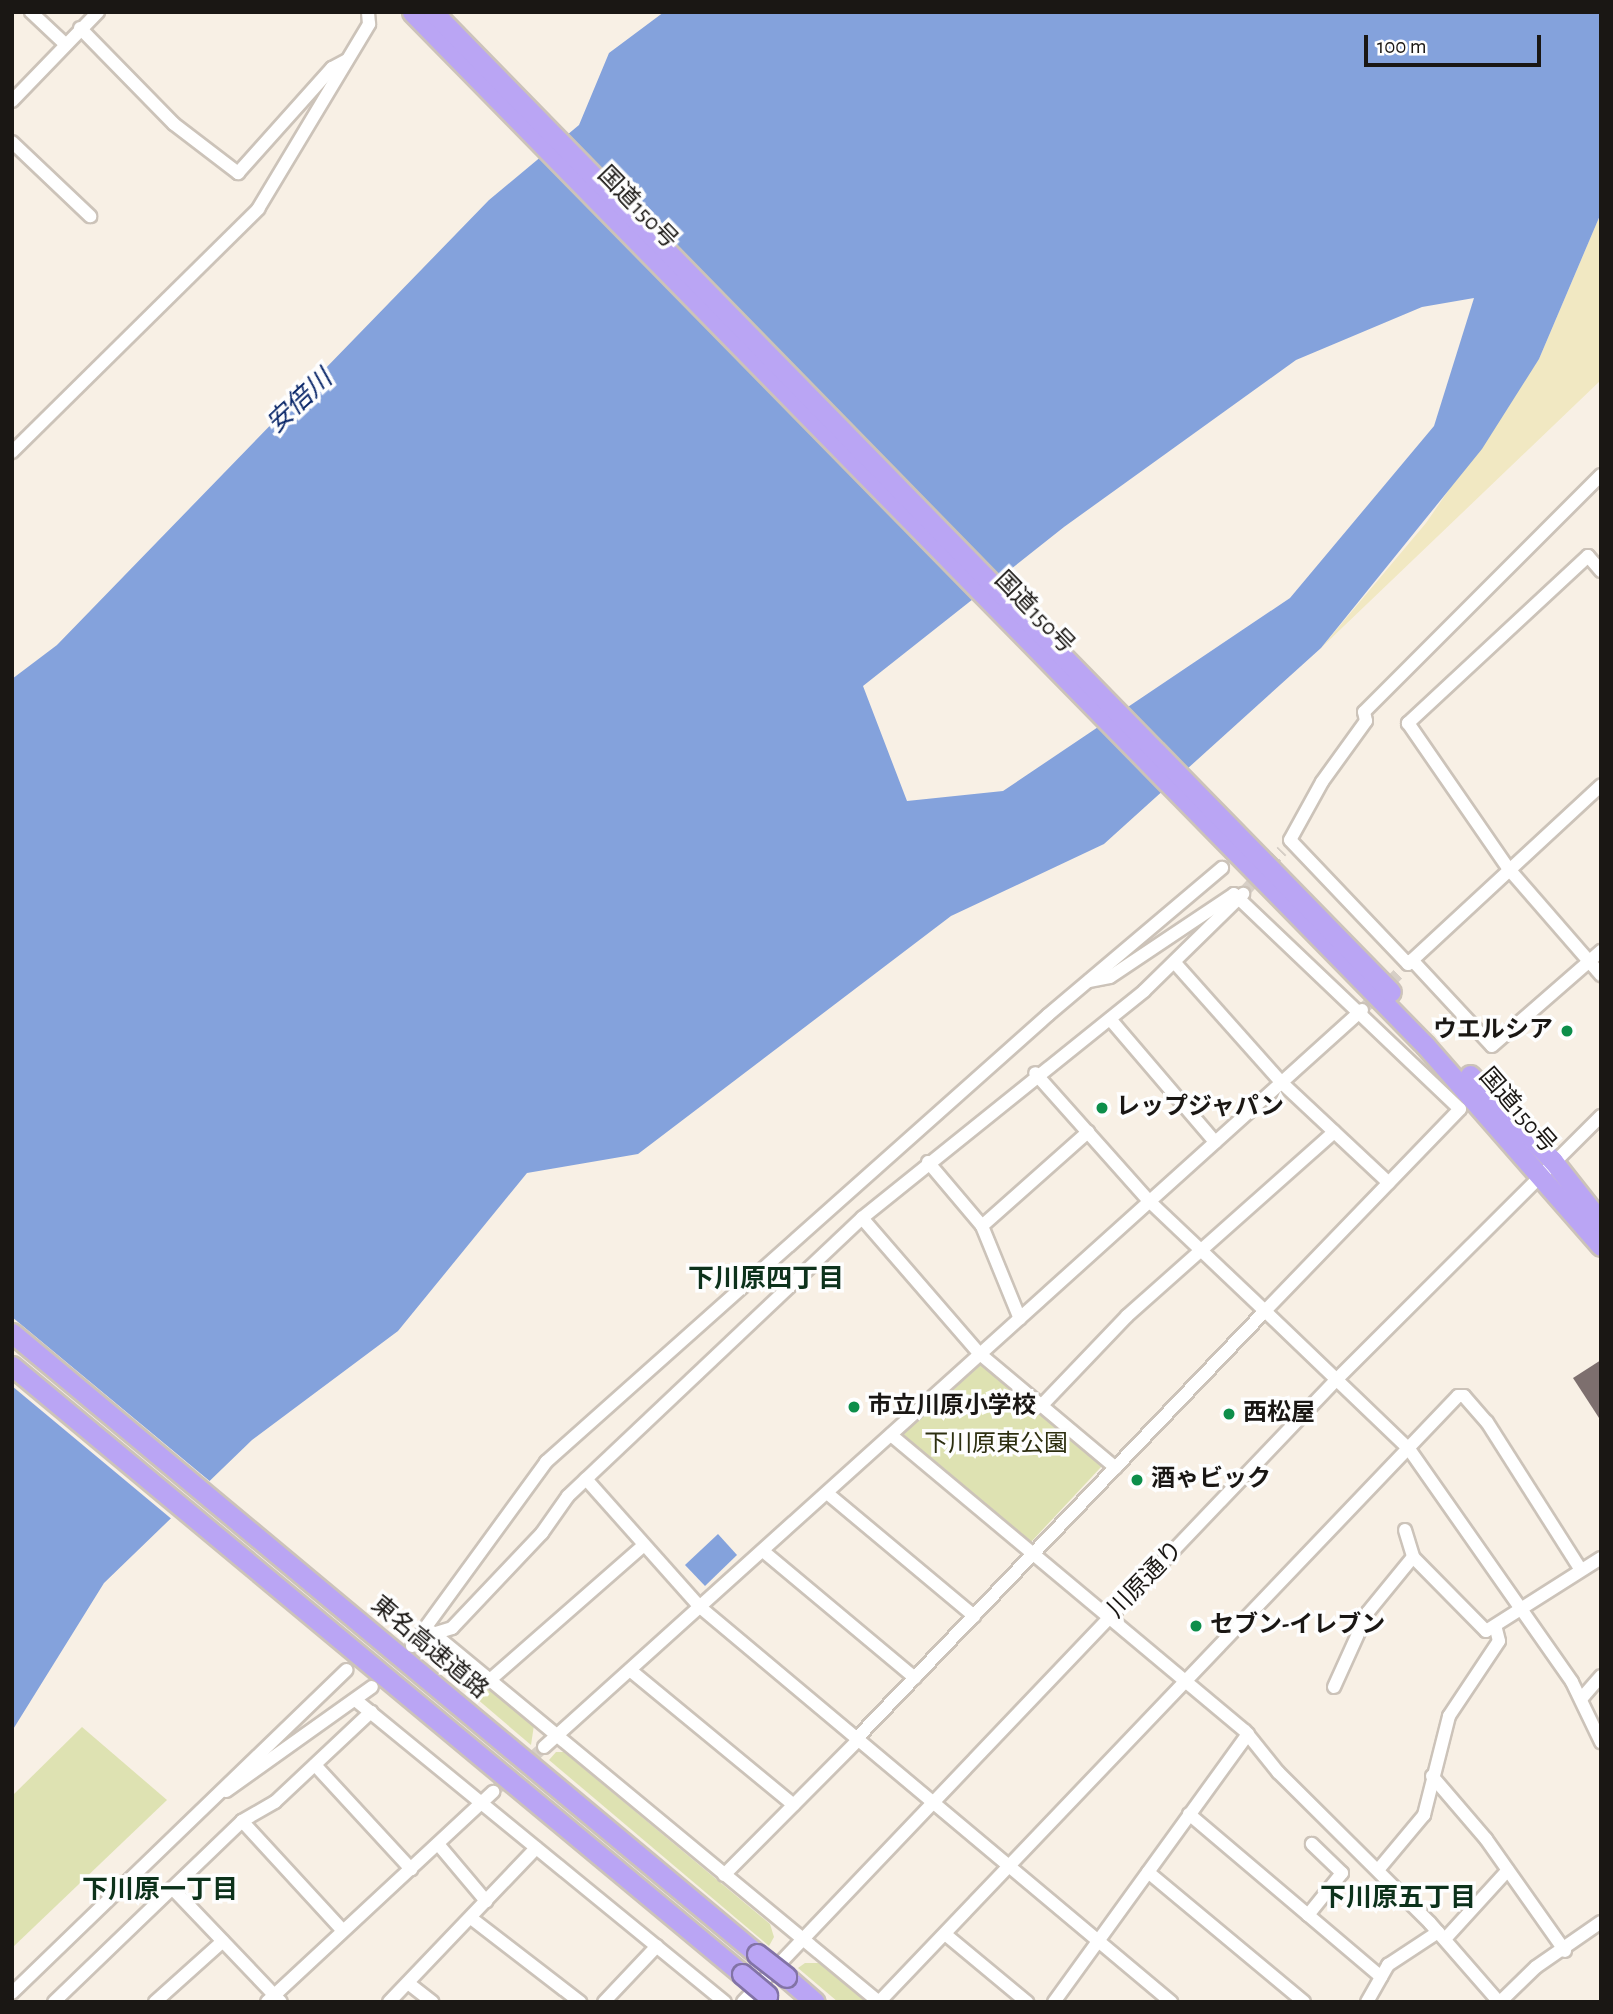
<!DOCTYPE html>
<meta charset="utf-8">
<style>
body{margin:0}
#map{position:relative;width:1613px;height:2014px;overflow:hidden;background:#f8f0e5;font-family:"Alegreya Sans","Noto Sans JP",sans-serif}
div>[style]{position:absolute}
.green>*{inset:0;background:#dee2b2}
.sand>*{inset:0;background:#f1e8c2}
.water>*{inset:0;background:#84a2dc}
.pier>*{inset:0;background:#f8f0e5}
.building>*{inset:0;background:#7d6f6e}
.minor-tunnel>*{height:12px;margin-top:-6px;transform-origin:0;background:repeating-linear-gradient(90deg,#d7cfc6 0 12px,transparent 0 18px)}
.roads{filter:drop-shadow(2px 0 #ccc3b9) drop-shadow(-2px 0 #ccc3b9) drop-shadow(0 2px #ccc3b9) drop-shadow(0 -2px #ccc3b9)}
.minor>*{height:12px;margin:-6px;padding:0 6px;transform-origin:6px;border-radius:6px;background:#fff}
.highway>*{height:19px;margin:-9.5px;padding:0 9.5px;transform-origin:9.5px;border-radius:9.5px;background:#baa5f4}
.bridges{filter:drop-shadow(2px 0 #8273a6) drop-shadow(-2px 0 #8273a6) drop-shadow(0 2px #8273a6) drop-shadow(0 -2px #8273a6)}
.highway-bridge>*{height:19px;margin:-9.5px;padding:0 9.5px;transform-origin:9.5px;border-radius:9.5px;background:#baa5f4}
.dots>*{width:19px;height:19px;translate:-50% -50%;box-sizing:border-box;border:4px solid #fefefe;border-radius:50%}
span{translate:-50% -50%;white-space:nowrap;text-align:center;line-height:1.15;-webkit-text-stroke:7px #fefefe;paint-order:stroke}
.street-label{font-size:24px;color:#1a1714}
.poi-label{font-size:24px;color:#1a1714;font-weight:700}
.right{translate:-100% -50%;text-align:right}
.left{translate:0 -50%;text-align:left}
.park-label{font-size:24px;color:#2d2f10}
.water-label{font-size:26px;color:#0a2769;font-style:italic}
.neighbourhood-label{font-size:26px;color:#0d321b;font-weight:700}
.frame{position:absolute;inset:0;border:14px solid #1a1714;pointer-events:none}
.scale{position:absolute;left:1364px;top:35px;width:177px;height:32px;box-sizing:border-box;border:4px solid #1a1714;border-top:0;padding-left:9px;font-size:21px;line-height:24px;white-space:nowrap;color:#1a1714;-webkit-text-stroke:5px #fefefe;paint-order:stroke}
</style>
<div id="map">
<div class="green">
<div style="clip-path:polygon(983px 1363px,1102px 1466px,1031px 1542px,900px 1434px,976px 1364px)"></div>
<div style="clip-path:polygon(432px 1645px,440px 1645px,534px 1725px,531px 1745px,422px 1652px)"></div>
<div style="clip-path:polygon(82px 1727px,167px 1800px,12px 1948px,12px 1796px)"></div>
<div style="clip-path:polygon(556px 1752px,564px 1752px,770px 1924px,774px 1937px,769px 1946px,549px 1760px)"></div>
<div style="clip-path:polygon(805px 1963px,819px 1963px,866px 2002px,838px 2002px,798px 1968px)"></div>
</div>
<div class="sand">
<div style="clip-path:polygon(1601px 213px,1601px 380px,1321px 648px,1426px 523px,1539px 359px)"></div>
</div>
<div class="water">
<div style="clip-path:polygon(evenodd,664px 12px,1601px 12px,1601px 213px,1539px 359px,1482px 449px,1321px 648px,1104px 844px,951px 916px,638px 1154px,527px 1173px,398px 1331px,252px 1440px,104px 1583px,12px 1731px,12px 679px,57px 645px,489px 200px,579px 125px,609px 53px,664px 12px,1474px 298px,1434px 426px,1290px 598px,1003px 791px,907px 801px,863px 686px,1064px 527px,1296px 360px,1422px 307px,1474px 298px)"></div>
<div style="clip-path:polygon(718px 1534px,737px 1555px,705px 1586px,685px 1565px)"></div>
</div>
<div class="pier">
<div style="clip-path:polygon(12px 1317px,212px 1483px,174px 1521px,12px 1386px)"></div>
</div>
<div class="building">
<div style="clip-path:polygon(1601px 1360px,1601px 1421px,1573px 1378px)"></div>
</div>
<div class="minor-tunnel">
<div style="left:1244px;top:892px;width:56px;rotate:-47.2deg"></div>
<div style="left:1364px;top:1008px;width:51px;rotate:-45deg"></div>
<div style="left:493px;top:1792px;width:68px;rotate:-41.4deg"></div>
</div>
<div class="roads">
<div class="minor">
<div style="left:31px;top:12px;width:47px;rotate:43.3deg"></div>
<div style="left:80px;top:28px;width:134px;rotate:45.6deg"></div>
<div style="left:174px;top:124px;width:81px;rotate:37.4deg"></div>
<div style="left:238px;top:173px;width:141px;rotate:-48.2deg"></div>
<div style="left:332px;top:68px;width:17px;rotate:-28deg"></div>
<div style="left:12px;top:101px;width:124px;rotate:-46deg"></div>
<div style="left:12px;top:142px;width:108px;rotate:43.5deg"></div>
<div style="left:12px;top:452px;width:346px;rotate:-44.6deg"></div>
<div style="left:258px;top:209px;width:216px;rotate:-59deg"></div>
<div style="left:369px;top:24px;width:12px;rotate:-95deg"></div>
<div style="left:1601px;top:475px;width:335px;rotate:135deg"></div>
<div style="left:1364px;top:712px;width:9px;rotate:77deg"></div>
<div style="left:1366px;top:721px;width:75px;rotate:125.8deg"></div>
<div style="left:1322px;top:782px;width:66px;rotate:118.9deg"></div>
<div style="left:1290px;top:840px;width:171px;rotate:46.4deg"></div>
<div style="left:1408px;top:964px;width:263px;rotate:-42.8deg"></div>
<div style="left:1601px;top:571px;width:20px;rotate:-131deg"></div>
<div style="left:1588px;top:556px;width:246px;rotate:137.1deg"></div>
<div style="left:1408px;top:723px;width:176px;rotate:55.4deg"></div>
<div style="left:1508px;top:868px;width:142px;rotate:49deg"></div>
<div style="left:1412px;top:960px;width:117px;rotate:47.1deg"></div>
<div style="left:1492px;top:1046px;width:145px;rotate:-41.1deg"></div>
<div style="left:1175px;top:963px;width:161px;rotate:48.3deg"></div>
<div style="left:1282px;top:1083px;width:146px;rotate:43.1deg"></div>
<div style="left:1089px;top:981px;width:21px;rotate:-11deg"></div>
<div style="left:1110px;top:977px;width:149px;rotate:-33.8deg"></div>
<div style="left:1234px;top:894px;width:312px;rotate:43.6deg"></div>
<div style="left:1460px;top:1109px;width:281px;rotate:134deg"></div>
<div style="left:1265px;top:1311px;width:199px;rotate:43.8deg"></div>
<div style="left:1409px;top:1449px;width:284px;rotate:55deg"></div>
<div style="left:1572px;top:1682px;width:67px;rotate:64.2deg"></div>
<div style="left:1110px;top:1019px;width:162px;rotate:49.5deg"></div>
<div style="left:928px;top:1162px;width:84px;rotate:49.8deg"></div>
<div style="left:982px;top:1226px;width:100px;rotate:67.8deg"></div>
<div style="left:862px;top:1218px;width:180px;rotate:49.1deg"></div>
<div style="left:980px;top:1354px;width:177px;rotate:40deg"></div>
<div style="left:982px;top:1226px;width:142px;rotate:-41.6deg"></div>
<div style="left:1042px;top:1405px;width:123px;rotate:-46.3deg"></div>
<div style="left:1127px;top:1316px;width:277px;rotate:-41.6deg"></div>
<div style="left:891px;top:1435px;width:461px;rotate:39.9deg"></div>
<div style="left:1245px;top:1731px;width:53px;rotate:51.2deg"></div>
<div style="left:1278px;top:1772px;width:214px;rotate:44.8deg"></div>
<div style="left:1430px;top:1923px;width:105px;rotate:48.9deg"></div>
<div style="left:586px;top:1479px;width:171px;rotate:48.3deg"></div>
<div style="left:700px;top:1607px;width:615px;rotate:39.98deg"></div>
<div style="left:827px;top:1493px;width:192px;rotate:39.9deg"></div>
<div style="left:1405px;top:1530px;width:28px;rotate:73deg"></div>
<div style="left:1413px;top:1557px;width:104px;rotate:45.4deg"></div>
<div style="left:1486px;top:1631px;width:136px;rotate:-32.4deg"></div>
<div style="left:763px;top:1551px;width:198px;rotate:39.9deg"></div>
<div style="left:432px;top:1632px;width:580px;rotate:39.62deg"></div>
<div style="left:436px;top:1633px;width:17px;rotate:-17deg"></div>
<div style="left:452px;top:1628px;width:131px;rotate:-46.5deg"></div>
<div style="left:542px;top:1533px;width:45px;rotate:-54.9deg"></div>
<div style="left:568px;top:1496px;width:405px;rotate:-43.4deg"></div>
<div style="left:862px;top:1218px;width:362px;rotate:-38.8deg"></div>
<div style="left:1144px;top:991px;width:139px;rotate:-44.4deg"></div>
<div style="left:412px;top:1646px;width:228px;rotate:-53.9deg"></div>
<div style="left:546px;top:1462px;width:672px;rotate:-41.68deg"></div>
<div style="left:1048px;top:1015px;width:228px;rotate:-40.2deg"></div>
<div style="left:630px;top:1670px;width:212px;rotate:39.5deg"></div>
<div style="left:491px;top:1679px;width:203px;rotate:-41.2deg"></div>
<div style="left:1334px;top:1687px;width:82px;rotate:-65.6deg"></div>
<div style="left:1368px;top:1612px;width:71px;rotate:-50.7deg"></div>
<div style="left:1581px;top:1699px;width:30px;rotate:-49deg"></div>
<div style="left:358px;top:1702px;width:474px;rotate:39.3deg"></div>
<div style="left:856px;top:1739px;width:592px;rotate:-46.3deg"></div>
<div style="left:1265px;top:1311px;width:160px;rotate:-136.5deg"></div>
<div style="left:1149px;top:1201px;width:171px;rotate:-131.7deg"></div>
<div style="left:544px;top:1747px;width:1101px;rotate:-42.02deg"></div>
<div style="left:315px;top:1765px;width:142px;rotate:47.3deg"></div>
<div style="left:1432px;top:1776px;width:83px;rotate:49.4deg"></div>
<div style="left:1486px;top:1839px;width:137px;rotate:54.8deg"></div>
<div style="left:226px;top:1791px;width:179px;rotate:-35.5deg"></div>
<div style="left:1189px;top:1814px;width:252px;rotate:40.3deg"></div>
<div style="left:242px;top:1821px;width:149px;rotate:47.4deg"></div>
<div style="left:438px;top:1844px;width:75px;rotate:49.9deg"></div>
<div style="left:1378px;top:1870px;width:72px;rotate:-50.1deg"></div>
<div style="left:1424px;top:1815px;width:102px;rotate:-75.8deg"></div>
<div style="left:1449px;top:1716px;width:90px;rotate:-56.3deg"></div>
<div style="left:1499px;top:1641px;width:12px;rotate:-104deg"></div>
<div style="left:1148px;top:1872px;width:203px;rotate:39.8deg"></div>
<div style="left:724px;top:1875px;width:190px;rotate:-45.2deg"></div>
<div style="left:173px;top:1889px;width:156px;rotate:46.3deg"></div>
<div style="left:1308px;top:1915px;width:54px;rotate:-51deg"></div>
<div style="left:1342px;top:1873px;width:42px;rotate:-136deg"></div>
<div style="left:471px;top:1918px;width:138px;rotate:37.6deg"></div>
<div style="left:945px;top:1934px;width:107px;rotate:39.7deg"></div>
<div style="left:1445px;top:1939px;width:93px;rotate:-47.6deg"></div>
<div style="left:408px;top:1983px;width:31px;rotate:38deg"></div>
<div style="left:12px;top:1993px;width:465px;rotate:-44deg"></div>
<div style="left:54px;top:2002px;width:261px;rotate:-43.9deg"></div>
<div style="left:242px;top:1821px;width:38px;rotate:-30deg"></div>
<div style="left:275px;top:1802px;width:132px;rotate:-43.2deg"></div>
<div style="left:155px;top:2002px;width:91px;rotate:-41.9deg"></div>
<div style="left:267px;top:2002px;width:309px;rotate:-42.9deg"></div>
<div style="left:389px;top:2002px;width:213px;rotate:-46.3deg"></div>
<div style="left:604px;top:2002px;width:77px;rotate:-46.6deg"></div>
<div style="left:743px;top:2002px;width:861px;rotate:-46.37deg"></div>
<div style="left:1337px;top:1379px;width:373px;rotate:-44.9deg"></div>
<div style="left:879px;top:2002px;width:838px;rotate:-46.31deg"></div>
<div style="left:1458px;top:1396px;width:6px"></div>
<div style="left:1464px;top:1396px;width:35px;rotate:49deg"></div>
<div style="left:1487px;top:1422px;width:175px;rotate:57.6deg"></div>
<div style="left:1054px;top:2002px;width:331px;rotate:-54.1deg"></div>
<div style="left:1367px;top:2002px;width:43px;rotate:-60.4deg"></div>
<div style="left:1388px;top:1965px;width:60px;rotate:-33.4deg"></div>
<div style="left:1500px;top:2002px;width:50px;rotate:-44.2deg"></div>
<div style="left:1536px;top:1967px;width:79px;rotate:-34.7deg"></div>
</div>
<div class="highway">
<div style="left:412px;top:12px;width:1447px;rotate:45.56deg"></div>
<div style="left:1425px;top:1045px;width:267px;rotate:48.8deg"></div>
<div style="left:433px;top:12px;width:1370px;rotate:45.65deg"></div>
<div style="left:1470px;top:1075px;width:120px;rotate:46deg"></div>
<div style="left:1553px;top:1161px;width:78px;rotate:51.8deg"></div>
<div style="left:12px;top:1333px;width:970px;rotate:39.81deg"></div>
<div style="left:12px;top:1366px;width:950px;rotate:39.79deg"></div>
<div style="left:786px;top:1977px;width:38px;rotate:41deg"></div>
</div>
</div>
<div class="bridges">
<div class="highway-bridge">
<div style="left:757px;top:1954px;width:37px;rotate:38deg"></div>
<div style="left:742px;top:1974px;width:33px;rotate:40deg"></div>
</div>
</div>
<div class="dots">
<div style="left:1567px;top:1031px;background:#0d8e4a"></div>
<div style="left:1102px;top:1108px;background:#0d8e4a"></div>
<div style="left:854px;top:1407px;background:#0d8e4a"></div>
<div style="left:1229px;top:1414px;background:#0d8e4a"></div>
<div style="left:1137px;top:1480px;background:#0d8e4a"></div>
<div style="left:1196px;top:1626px;background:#0d8e4a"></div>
</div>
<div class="street-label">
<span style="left:637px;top:208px;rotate:46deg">国道150号</span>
<span style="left:1034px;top:613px;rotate:46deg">国道150号</span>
<span style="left:1517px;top:1111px;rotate:49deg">国道150号</span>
<span style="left:1146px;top:1580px;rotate:-46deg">川原通り</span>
<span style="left:429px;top:1648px;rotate:40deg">東名高速道路</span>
</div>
<div class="poi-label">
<span class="right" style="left:1553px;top:1031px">ウエルシア</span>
<span class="left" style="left:1116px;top:1108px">レップジャパン</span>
<span class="left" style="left:868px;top:1407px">市立川原小学校</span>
<span class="left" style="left:1243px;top:1414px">西松屋</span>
<span class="left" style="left:1151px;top:1480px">酒ゃビック</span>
<span class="left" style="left:1210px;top:1626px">セブン-イレブン</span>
</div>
<div class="park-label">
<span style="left:996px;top:1445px">下川原東公園</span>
</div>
<div class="water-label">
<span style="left:300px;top:402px;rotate:-43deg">安倍川</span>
</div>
<div class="neighbourhood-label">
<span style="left:766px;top:1280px">下川原四丁目</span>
<span style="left:160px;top:1891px">下川原一丁目</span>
<span style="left:1398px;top:1899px">下川原五丁目</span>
</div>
<div class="frame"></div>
<div class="scale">100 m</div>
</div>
